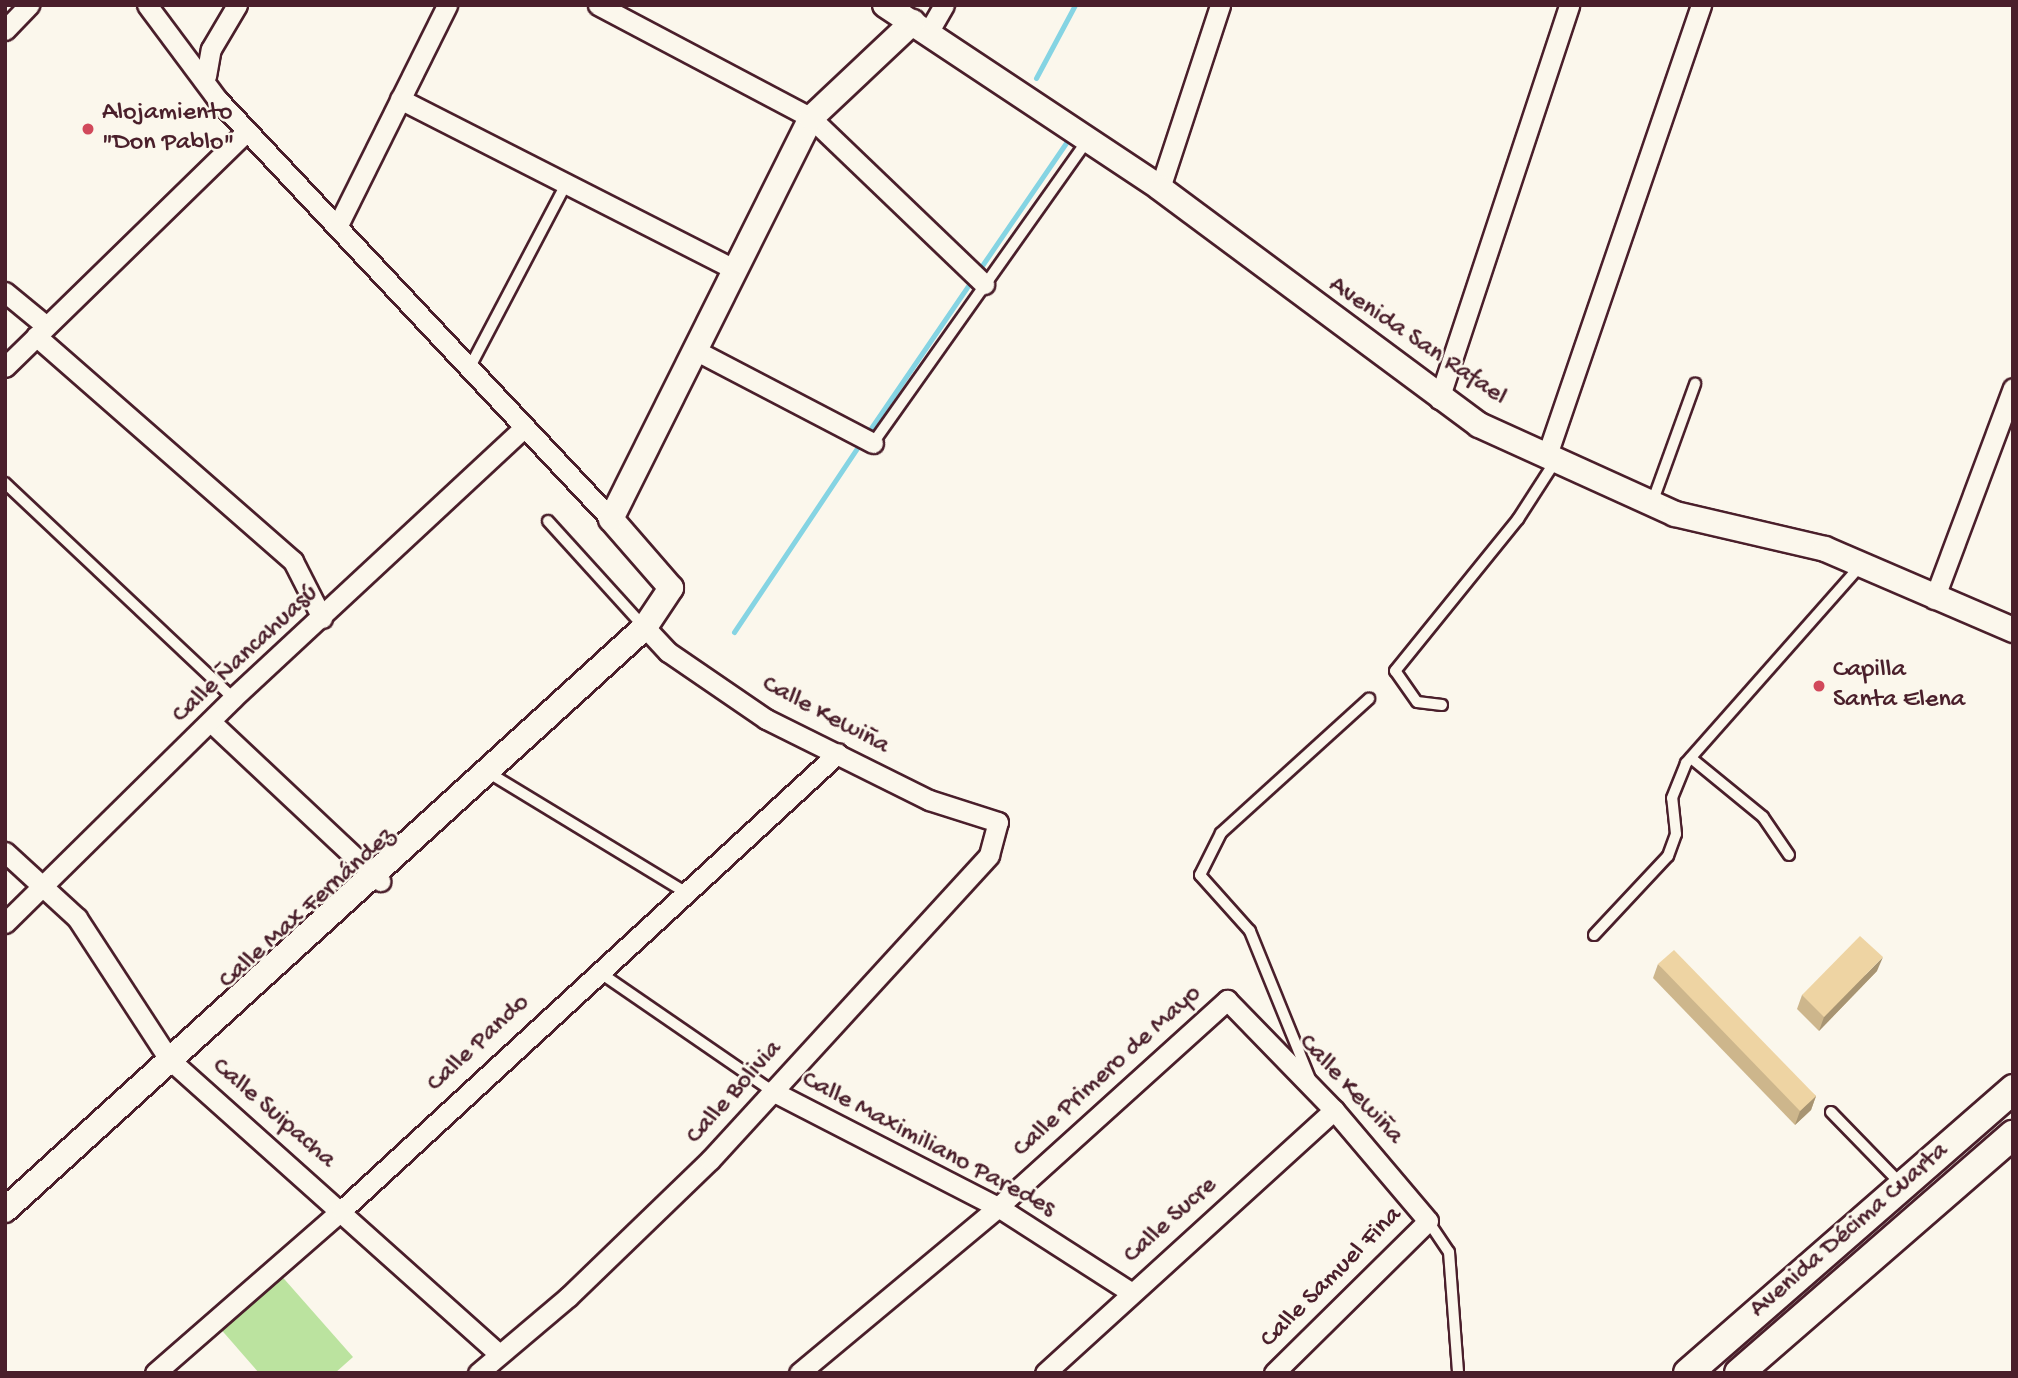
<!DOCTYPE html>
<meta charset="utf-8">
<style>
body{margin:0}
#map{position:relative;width:2018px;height:1378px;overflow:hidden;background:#fbf7ec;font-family:"Gochi Hand",sans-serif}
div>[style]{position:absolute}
.green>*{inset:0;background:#bbe39f}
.stream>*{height:5px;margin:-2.5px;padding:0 2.5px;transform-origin:2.5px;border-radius:2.5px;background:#85d4e3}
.roads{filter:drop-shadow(2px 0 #4a1f2b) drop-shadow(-2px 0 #4a1f2b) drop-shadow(0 2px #4a1f2b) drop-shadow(0 -2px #4a1f2b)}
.service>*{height:10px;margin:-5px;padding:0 5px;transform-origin:5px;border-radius:5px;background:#fbf7ec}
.minor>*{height:19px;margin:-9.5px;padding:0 9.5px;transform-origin:9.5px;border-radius:9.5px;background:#fbf7ec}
.tertiary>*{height:24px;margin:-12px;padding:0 12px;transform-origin:12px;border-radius:12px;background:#fbf7ec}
.secondary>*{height:28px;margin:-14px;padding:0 14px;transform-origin:14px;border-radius:14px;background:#fbf7ec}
.wall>*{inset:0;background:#cdb68c}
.shaded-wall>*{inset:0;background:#a79472}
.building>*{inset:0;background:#eed4a3}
.dots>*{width:19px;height:19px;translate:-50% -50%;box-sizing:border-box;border:4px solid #fbf7ec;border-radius:50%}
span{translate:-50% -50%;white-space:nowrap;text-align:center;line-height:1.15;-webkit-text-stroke:5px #fbf7ec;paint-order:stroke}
.poi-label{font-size:26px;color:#4a1f2b}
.left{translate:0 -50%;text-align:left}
.street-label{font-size:26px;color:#4a1f2b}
.frame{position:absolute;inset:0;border:7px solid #4a1f2b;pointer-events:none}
</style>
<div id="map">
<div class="green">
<div style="clip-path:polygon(278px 1272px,353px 1357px,335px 1373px,259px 1373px,218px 1326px)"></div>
</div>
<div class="stream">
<div style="left:1036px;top:78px;width:83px;rotate:-61.9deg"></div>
<div style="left:981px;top:267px;width:150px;rotate:-55.6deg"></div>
<div style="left:869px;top:431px;width:179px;rotate:-55.7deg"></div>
<div style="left:734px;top:632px;width:223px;rotate:-56.2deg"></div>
</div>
<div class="roads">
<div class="service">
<div style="left:471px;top:365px;width:204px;rotate:-62.3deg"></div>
<div style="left:873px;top:443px;width:372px;rotate:-54.7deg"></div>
<div style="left:5px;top:483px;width:313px;rotate:43.3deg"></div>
<div style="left:1652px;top:503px;width:127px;rotate:-70.1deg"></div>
<div style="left:548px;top:521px;width:143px;rotate:47.8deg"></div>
<div style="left:1442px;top:705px;width:25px;rotate:-173deg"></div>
<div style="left:1417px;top:702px;width:38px;rotate:-125deg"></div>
<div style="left:1395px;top:671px;width:196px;rotate:-51deg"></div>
<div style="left:1518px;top:519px;width:70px;rotate:-57.2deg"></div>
<div style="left:1691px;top:758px;width:93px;rotate:39.3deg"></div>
<div style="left:1763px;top:817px;width:46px;rotate:55.6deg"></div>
<div style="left:486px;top:771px;width:231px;rotate:31.3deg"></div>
<div style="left:1594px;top:935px;width:108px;rotate:-46.9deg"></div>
<div style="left:1668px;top:856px;width:23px;rotate:-70deg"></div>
<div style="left:1676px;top:834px;width:36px;rotate:-96deg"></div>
<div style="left:1672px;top:798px;width:38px;rotate:-68deg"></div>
<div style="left:1686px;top:763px;width:263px;rotate:-48.5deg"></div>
<div style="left:599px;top:972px;width:210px;rotate:34.5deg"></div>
<div style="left:1310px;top:1079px;width:160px;rotate:-112.1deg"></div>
<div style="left:1250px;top:931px;width:75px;rotate:-131.8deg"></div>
<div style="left:1200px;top:875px;width:47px;rotate:-63.4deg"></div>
<div style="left:1221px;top:833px;width:200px;rotate:-42.2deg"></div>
<div style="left:1831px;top:1112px;width:102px;rotate:45.8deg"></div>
<div style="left:1428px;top:1221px;width:37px;rotate:56deg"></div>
<div style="left:1449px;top:1252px;width:121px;rotate:85.7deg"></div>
</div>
<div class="minor">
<div style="left:147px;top:5px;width:117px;rotate:53.3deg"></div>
<div style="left:217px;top:99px;width:576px;rotate:46.83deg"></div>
<div style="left:598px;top:5px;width:241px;rotate:27.9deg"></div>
<div style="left:811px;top:118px;width:240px;rotate:43.8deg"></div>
<div style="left:5px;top:30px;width:35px;rotate:-46deg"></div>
<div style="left:929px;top:31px;width:30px;rotate:-60deg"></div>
<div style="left:206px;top:76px;width:27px;rotate:-80deg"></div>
<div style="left:211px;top:49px;width:51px;rotate:-59.4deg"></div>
<div style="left:400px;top:99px;width:375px;rotate:27deg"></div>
<div style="left:1160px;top:188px;width:193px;rotate:-71.8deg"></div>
<div style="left:338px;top:225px;width:246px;rotate:-63.6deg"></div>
<div style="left:5px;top:292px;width:52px;rotate:39.5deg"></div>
<div style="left:36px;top:336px;width:342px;rotate:41.2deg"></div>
<div style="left:293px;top:561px;width:64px;rotate:63deg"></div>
<div style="left:693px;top:349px;width:203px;rotate:27.6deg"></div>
<div style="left:5px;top:367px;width:338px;rotate:-44.3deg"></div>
<div style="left:1439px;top:399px;width:415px;rotate:-71.7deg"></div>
<div style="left:1547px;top:455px;width:476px;rotate:-71.1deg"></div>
<div style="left:1934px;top:599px;width:225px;rotate:-69.5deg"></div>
<div style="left:212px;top:723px;width:231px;rotate:43.2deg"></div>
<div style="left:5px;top:852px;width:98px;rotate:42.5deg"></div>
<div style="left:77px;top:918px;width:168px;rotate:56.9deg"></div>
<div style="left:169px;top:1059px;width:443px;rotate:41.8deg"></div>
<div style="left:5px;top:923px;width:320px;rotate:-44.6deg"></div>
<div style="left:233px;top:698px;width:398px;rotate:-42.9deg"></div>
<div style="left:772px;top:1091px;width:254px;rotate:27.2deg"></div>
<div style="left:998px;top:1207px;width:159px;rotate:32.7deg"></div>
<div style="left:155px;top:1373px;width:248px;rotate:-41.1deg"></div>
<div style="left:342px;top:1210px;width:674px;rotate:-42.66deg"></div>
<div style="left:478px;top:1373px;width:118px;rotate:-40.2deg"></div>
<div style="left:568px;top:1297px;width:197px;rotate:-44deg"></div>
<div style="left:710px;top:1160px;width:413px;rotate:-47.5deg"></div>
<div style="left:989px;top:855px;width:34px;rotate:-75deg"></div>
<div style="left:998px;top:822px;width:72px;rotate:-162.3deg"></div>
<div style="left:929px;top:800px;width:182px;rotate:-153.6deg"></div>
<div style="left:766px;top:719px;width:119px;rotate:-145.6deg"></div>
<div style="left:668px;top:652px;width:34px;rotate:-133deg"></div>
<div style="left:799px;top:1373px;width:259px;rotate:-39.8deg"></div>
<div style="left:998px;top:1207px;width:309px;rotate:-42.1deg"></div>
<div style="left:1227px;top:1000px;width:153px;rotate:45.8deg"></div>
<div style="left:1334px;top:1110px;width:145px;rotate:49.7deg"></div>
<div style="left:1428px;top:1221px;width:216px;rotate:135.4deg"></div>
<div style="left:1045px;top:1373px;width:391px;rotate:-42.3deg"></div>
</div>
<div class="tertiary">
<div style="left:885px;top:5px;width:330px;rotate:33.6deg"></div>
<div style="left:1160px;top:188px;width:397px;rotate:36.6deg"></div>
<div style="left:1479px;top:425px;width:215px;rotate:24.4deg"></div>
<div style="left:1675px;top:514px;width:154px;rotate:13.1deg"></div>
<div style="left:1825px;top:549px;width:205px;rotate:23.3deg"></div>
<div style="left:5px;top:1210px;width:866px;rotate:-42.33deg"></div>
<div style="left:645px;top:627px;width:47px;rotate:-56.3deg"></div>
<div style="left:671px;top:588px;width:91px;rotate:-131deg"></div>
<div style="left:611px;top:519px;width:448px;rotate:-63.5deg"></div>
<div style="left:811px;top:118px;width:140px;rotate:-43.3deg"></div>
</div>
<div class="secondary">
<div style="left:1688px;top:1373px;width:432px;rotate:-41.1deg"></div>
<div style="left:1739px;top:1373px;width:363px;rotate:-41deg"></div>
</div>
</div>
<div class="wall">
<div style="clip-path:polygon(1658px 964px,1816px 1096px,1811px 1110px,1795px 1125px,1653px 978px)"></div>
<div style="clip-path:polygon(1877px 971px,1819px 1031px,1797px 1009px,1802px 995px)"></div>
</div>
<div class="shaded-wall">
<div style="clip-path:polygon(1883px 957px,1877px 971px,1819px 1031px,1824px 1017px)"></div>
<div style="clip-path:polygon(1816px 1096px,1811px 1110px,1795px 1125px,1800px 1111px)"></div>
</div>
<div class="building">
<div style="clip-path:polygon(1860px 936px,1883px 957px,1824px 1017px,1802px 995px)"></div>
<div style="clip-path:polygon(1674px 950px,1816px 1096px,1800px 1111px,1658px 964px)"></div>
</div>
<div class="dots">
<div style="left:88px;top:129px;background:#d1495b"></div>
<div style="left:1819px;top:686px;background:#d1495b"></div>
</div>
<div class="poi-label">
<span class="left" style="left:102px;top:129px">Alojamiento<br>"Don Pablo"</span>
<span class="left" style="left:1833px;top:686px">Capilla<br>Santa Elena</span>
</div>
<div class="street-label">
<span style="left:1417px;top:342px;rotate:34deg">Avenida San Rafael</span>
<span style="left:246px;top:655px;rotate:-43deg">Calle Ñancahuasú</span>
<span style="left:825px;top:716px;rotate:28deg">Calle Kewiña</span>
<span style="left:308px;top:909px;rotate:-42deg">Calle Max Fernández</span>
<span style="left:479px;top:1044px;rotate:-43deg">Calle Pando</span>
<span style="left:1108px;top:1072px;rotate:-42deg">Calle Primero de Mayo</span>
<span style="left:1350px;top:1090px;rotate:47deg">Calle Kewiña</span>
<span style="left:735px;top:1093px;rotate:-48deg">Calle Bolivia</span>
<span style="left:273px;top:1114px;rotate:41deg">Calle Suipacha</span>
<span style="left:928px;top:1145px;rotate:28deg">Calle Maximiliano Paredes</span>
<span style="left:1171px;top:1221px;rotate:-42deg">Calle Sucre</span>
<span style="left:1850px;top:1231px;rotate:-41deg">Avenida Décima Cuarta</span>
<span style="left:1332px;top:1278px;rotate:-45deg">Calle Samuel Fina</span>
</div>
<div class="frame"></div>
</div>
